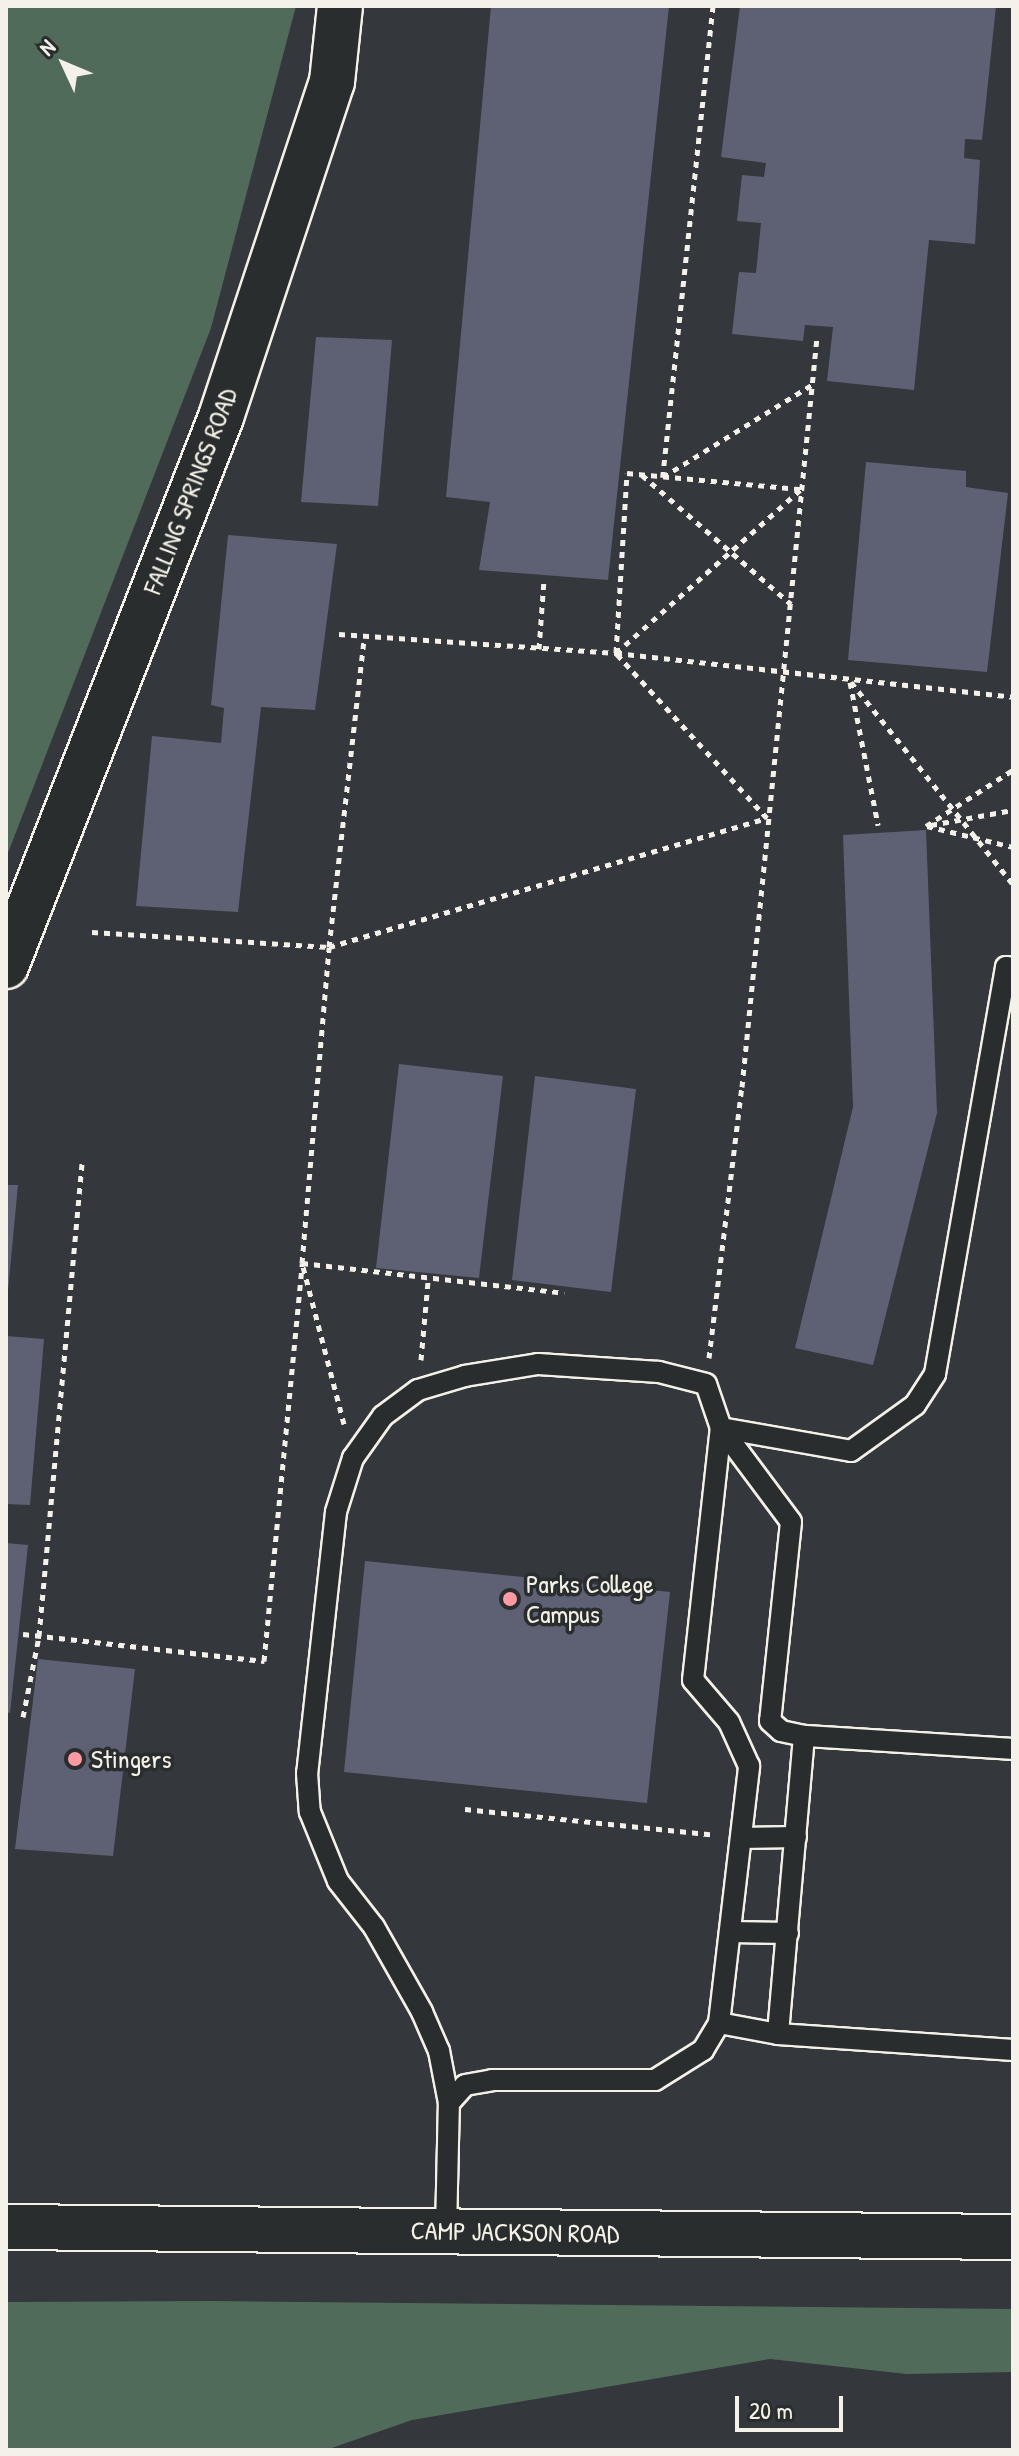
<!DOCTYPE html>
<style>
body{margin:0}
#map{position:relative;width:1019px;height:2456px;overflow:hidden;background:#34373c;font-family:"Patrick Hand",sans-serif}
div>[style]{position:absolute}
.green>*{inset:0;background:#516b5a}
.building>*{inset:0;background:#5e6173}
.path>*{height:5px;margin-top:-2.5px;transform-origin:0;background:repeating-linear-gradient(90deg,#f4f1e8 0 6px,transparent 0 12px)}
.roads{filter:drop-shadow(2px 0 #f4f1e8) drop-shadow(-2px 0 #f4f1e8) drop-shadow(0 2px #f4f1e8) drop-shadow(0 -2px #f4f1e8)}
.lane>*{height:20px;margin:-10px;padding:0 10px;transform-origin:10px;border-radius:10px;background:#2a2d2e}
.secondary>*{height:44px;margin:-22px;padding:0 22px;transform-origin:22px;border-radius:22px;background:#2a2d2e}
.dots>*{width:22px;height:22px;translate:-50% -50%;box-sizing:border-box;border:4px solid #2a2d2e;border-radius:50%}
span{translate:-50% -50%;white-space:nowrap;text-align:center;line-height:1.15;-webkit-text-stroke:7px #2a2d2e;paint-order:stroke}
.street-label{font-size:26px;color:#f4f1e8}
.poi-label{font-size:26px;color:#f4f1e8}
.left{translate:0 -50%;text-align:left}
.frame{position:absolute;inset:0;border:8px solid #f4f1e8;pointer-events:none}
.north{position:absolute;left:24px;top:24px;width:80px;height:80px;-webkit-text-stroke:6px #2a2d2e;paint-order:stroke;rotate:314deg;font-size:22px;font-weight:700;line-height:32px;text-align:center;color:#f4f1e8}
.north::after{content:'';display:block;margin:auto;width:28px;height:36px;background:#f4f1e8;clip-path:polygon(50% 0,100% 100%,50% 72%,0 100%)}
.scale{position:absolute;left:735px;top:2396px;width:108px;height:36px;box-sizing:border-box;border:4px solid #f4f1e8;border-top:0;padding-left:10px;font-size:24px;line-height:28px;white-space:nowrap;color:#f4f1e8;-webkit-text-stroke:6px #2a2d2e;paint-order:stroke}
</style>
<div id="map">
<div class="green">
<div style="clip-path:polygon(6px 6px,296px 6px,211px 328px,6px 858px)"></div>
<div style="clip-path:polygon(214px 2301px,1013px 2309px,1013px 2372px,907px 2374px,770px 2359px,412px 2420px,326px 2450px,6px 2450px,6px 2302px)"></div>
</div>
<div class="building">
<div style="clip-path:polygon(491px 6px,669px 6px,608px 580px,479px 570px,490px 502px,446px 497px)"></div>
<div style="clip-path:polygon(740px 6px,996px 6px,982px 140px,965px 139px,964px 158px,980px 160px,975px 244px,929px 240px,914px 390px,827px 381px,833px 327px,805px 325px,803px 341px,732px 334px,739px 272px,756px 273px,761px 223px,737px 221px,742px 175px,764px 177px,766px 163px,721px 157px)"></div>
<div style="clip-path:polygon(316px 337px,392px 340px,378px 506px,301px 502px)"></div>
<div style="clip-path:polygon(866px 462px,966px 471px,966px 487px,1008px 493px,987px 672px,848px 660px)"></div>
<div style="clip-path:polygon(228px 535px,337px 544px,315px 710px,261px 707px,238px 912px,136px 906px,152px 736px,221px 743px,224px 708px,211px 705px)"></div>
<div style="clip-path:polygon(926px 830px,937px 1113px,873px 1365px,795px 1348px,853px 1107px,843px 835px)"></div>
<div style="clip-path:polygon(399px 1064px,503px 1076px,479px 1278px,376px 1268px)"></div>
<div style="clip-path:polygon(535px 1076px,636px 1089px,611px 1292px,512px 1280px)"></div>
<div style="clip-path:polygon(6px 1185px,18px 1185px,8px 1291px,6px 1291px)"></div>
<div style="clip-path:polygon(6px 1336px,44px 1339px,30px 1505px,6px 1504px)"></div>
<div style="clip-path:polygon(6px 1543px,28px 1545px,10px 1713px,6px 1712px)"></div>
<div style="clip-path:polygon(365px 1561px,670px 1592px,647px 1803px,344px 1772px)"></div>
<div style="clip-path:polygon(38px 1659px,135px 1669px,113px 1856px,15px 1849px)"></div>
</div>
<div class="path">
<div style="left:713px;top:6px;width:474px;rotate:96.1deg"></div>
<div style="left:663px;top:477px;width:176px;rotate:-31.8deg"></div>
<div style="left:642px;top:475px;width:197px;rotate:40.9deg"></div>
<div style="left:339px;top:634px;width:278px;rotate:3.9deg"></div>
<div style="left:616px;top:653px;width:399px;rotate:6.3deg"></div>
<div style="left:539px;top:649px;width:69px;rotate:-85.9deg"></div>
<div style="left:616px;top:653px;width:246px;rotate:-41.5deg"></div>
<div style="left:850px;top:682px;width:146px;rotate:78.9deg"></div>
<div style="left:851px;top:682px;width:259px;rotate:51.3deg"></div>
<div style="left:931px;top:825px;width:83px;rotate:-10.4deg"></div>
<div style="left:926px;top:826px;width:103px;rotate:-32.8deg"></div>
<div style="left:927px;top:826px;width:89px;rotate:13.7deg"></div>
<div style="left:92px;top:932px;width:237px;rotate:3.6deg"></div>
<div style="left:329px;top:947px;width:457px;rotate:-16.4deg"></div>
<div style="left:767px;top:818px;width:224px;rotate:-132.5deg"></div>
<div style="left:616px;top:653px;width:180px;rotate:-86.5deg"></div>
<div style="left:627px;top:473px;width:175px;rotate:5.3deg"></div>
<div style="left:709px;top:1358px;width:273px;rotate:-83.1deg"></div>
<div style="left:742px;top:1087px;width:754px;rotate:-84.29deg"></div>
<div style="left:421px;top:1360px;width:78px;rotate:-84.9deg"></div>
<div style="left:344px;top:1424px;width:166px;rotate:-104.6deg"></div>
<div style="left:302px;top:1263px;width:317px;rotate:-85.1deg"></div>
<div style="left:329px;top:947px;width:311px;rotate:-83.5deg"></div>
<div style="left:23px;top:1634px;width:243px;rotate:6.4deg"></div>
<div style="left:264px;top:1661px;width:400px;rotate:-84.5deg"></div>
<div style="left:302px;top:1263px;width:264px;rotate:6.5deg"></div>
<div style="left:23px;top:1717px;width:83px;rotate:-78.8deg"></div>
<div style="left:39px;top:1636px;width:477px;rotate:-84.8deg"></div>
<div style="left:465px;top:1809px;width:251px;rotate:5.9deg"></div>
</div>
<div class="roads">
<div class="lane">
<div style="left:721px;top:1428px;width:132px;rotate:10deg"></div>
<div style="left:851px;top:1451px;width:79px;rotate:-35.7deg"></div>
<div style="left:915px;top:1405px;width:37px;rotate:-57deg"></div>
<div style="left:935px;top:1374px;width:413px;rotate:-80.1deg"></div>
<div style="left:1006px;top:967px;width:7px;rotate:8deg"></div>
<div style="left:721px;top:1428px;width:117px;rotate:53.3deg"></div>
<div style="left:791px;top:1522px;width:200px;rotate:96deg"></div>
<div style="left:770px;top:1721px;width:15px;rotate:42deg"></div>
<div style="left:781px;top:1731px;width:24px;rotate:12deg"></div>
<div style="left:1013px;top:1749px;width:209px;rotate:-176.4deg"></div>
<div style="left:804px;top:1736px;width:299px;rotate:95deg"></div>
<div style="left:778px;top:2034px;width:236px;rotate:3.9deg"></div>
<div style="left:741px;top:1838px;width:55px;rotate:-1deg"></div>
<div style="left:730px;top:1932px;width:58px;rotate:1deg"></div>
<div style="left:719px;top:2023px;width:60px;rotate:10.6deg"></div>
<div style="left:446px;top:2231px;width:128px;rotate:-88.7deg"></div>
<div style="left:449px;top:2103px;width:24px;rotate:-48deg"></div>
<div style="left:465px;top:2085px;width:27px;rotate:-10deg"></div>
<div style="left:492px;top:2080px;width:163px"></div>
<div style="left:655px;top:2080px;width:57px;rotate:-32deg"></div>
<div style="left:703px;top:2050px;width:31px;rotate:-59deg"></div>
<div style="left:719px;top:2023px;width:259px;rotate:-83.3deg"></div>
<div style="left:749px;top:1766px;width:48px;rotate:-114.4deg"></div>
<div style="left:729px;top:1722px;width:55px;rotate:-130.6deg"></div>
<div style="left:693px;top:1680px;width:254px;rotate:-83.7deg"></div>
<div style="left:721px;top:1428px;width:46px;rotate:-108.8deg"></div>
<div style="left:706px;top:1384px;width:49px;rotate:-165.7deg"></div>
<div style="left:659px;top:1372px;width:121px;rotate:-176.2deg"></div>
<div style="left:538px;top:1364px;width:74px;rotate:170.7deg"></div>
<div style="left:465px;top:1376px;width:49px;rotate:163.4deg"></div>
<div style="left:418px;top:1390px;width:44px;rotate:143.4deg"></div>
<div style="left:383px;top:1416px;width:52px;rotate:125.5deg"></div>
<div style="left:353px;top:1458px;width:57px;rotate:107.5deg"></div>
<div style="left:336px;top:1512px;width:263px;rotate:96.3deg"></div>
<div style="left:307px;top:1773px;width:39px;rotate:86deg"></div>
<div style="left:310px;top:1812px;width:74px;rotate:67.9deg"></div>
<div style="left:338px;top:1881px;width:58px;rotate:52deg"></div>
<div style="left:374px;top:1927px;width:98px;rotate:60.5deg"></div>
<div style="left:422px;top:2012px;width:43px;rotate:66.4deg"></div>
<div style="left:439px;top:2051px;width:53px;rotate:79.1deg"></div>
</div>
<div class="secondary">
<div style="left:6px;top:966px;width:590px;rotate:-68.61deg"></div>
<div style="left:221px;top:417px;width:353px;rotate:-71.7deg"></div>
<div style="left:332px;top:82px;width:76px;rotate:-84deg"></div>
<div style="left:6px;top:2227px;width:1007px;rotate:0.57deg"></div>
</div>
</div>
<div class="dots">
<div style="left:510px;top:1599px;background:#ff9aa2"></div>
<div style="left:75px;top:1759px;background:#ff9aa2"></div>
</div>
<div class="street-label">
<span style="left:190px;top:491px;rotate:-69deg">FALLING SPRINGS ROAD</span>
<span style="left:515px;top:2232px;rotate:1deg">CAMP JACKSON ROAD</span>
</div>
<div class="poi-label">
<span class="left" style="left:526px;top:1599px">Parks College<br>Campus</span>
<span class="left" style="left:91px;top:1759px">Stingers</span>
</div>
<div class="frame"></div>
<div class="north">N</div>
<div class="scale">20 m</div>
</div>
